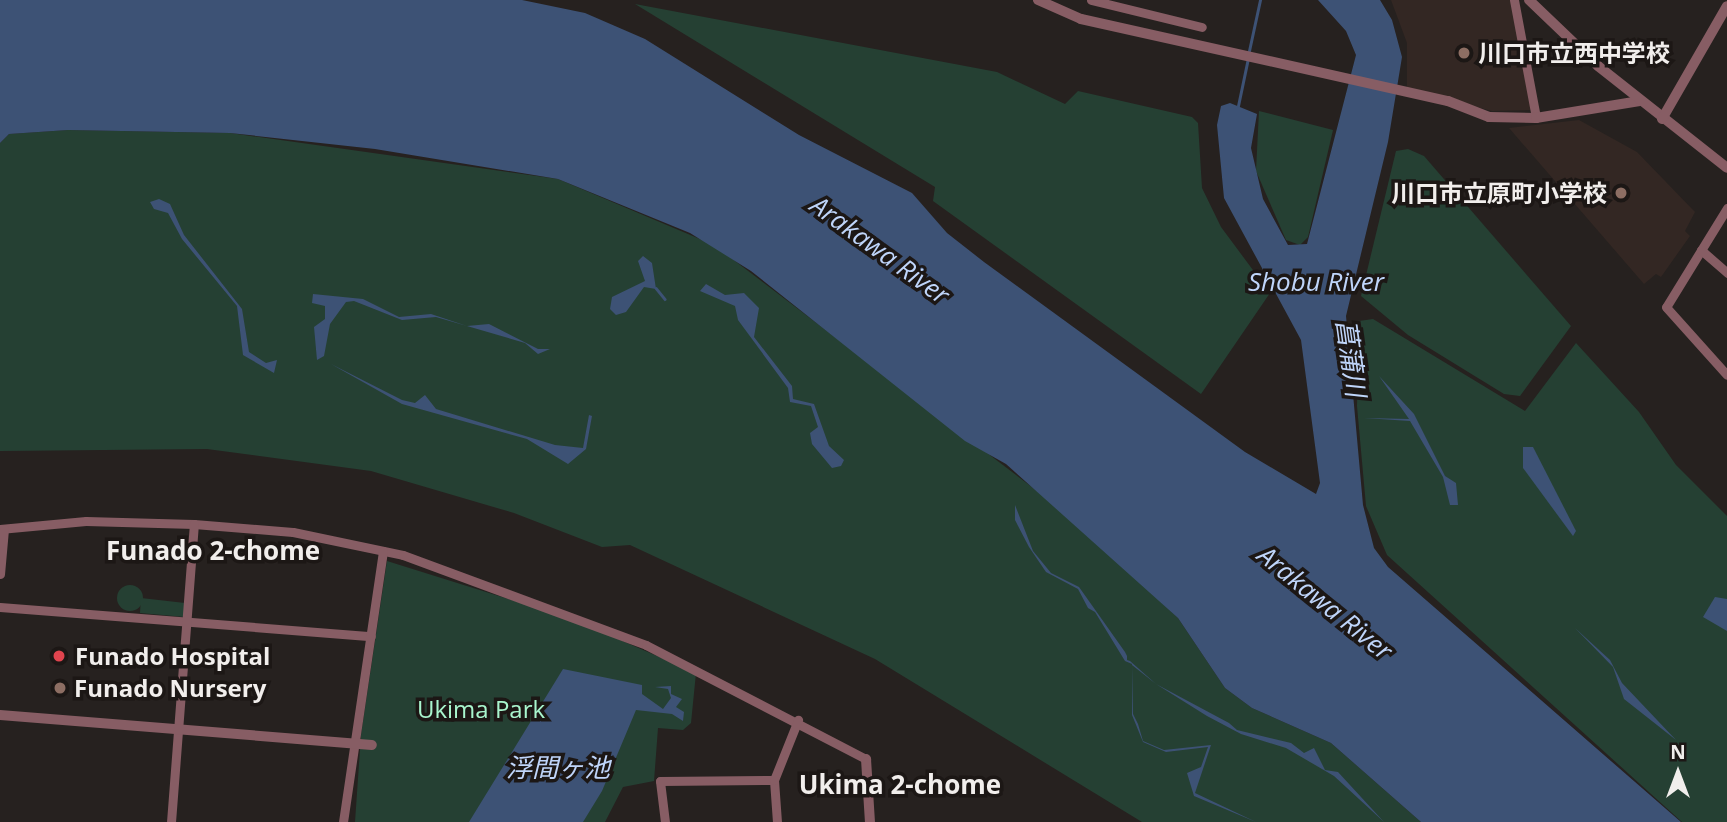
<!DOCTYPE html>
<meta charset="utf-8">
<style>
body{margin:0}
#map{position:relative;width:1727px;height:822px;overflow:hidden;background:#26211f;font-family:"Open Sans","Noto Sans JP",sans-serif}
div>[style]{position:absolute}
.built>*{inset:0;background:#332723}
.green>*{inset:0;background:#254033}
.round{border-radius:50%}
.water>*{inset:0;background:#3d5275}
.stream>*{height:2.5px;margin:-1.25px;padding:0 1.25px;transform-origin:1.25px;border-radius:1.25px;background:#3d5275}
.minor>*{height:9px;margin:-4.5px;padding:0 4.5px;transform-origin:4.5px;border-radius:4.5px;background:#875d64}
.tertiary>*{height:10px;margin:-5px;padding:0 5px;transform-origin:5px;border-radius:5px;background:#875d64}
.dots>*{width:19px;height:19px;translate:-50% -50%;box-sizing:border-box;border:4px solid #1c1715;border-radius:50%}
span{translate:-50% -50%;white-space:nowrap;text-align:center;line-height:1.15;-webkit-text-stroke:7px #1c1715;paint-order:stroke}
.poi-label{font-size:24px;color:#f1eeec;font-weight:700}
.left{translate:0 -50%;text-align:left}
.right{translate:-100% -50%;text-align:right}
.park-label{font-size:24px;color:#a9f6ce}
.water-label{font-size:26px;color:#bfd5fa;font-style:italic}
.neighbourhood-label{font-size:26px;color:#f1eeec;font-weight:700}
.north{position:absolute;left:1643px;top:738px;width:70px;height:70px;-webkit-text-stroke:5px #1c1715;paint-order:stroke;rotate:0deg;font-size:19px;font-weight:700;line-height:28px;text-align:center;color:#f1eeec}
.north::after{content:'';display:block;margin:auto;width:24px;height:32px;background:#f1eeec;clip-path:polygon(50% 0,100% 100%,50% 72%,0 100%)}
</style>
<div id="map">
<div class="built">
<div style="clip-path:polygon(1391px 0,1511px 0,1531px 110px,1492px 111px,1407px 89px,1407px 43px)"></div>
<div style="clip-path:polygon(1579px 120px,1637px 152px,1695px 212px,1685px 231px,1690px 236px,1661px 277px,1656px 274px,1644px 284px,1509px 128px)"></div>
</div>
<div class="green">
<div style="clip-path:polygon(635px 4px,997px 72px,1065px 104px,1078px 91px,1192px 117px,1198px 123px,1202px 188px,1221px 227px,1270px 293px,1201px 394px,933px 201px,935px 187px)"></div>
<div style="clip-path:polygon(1259px 111px,1333px 130px,1308px 237px,1300px 245px,1286px 240px,1256px 171px)"></div>
<div style="clip-path:polygon(68px 130px,230px 133px,558px 179px,714px 245px,1071px 517px,1178px 618px,1225px 688px,1252px 708px,1331px 743px,1421px 822px,1142px 822px,875px 659px,630px 545px,602px 547px,514px 513px,371px 471px,207px 449px,0 451px,0 143px,9px 134px)"></div>
<div style="clip-path:polygon(1408px 149px,1424px 156px,1571px 326px,1520px 396px,1504px 394px,1408px 335px,1361px 296px,1396px 151px)"></div>
<div style="clip-path:polygon(1373px 319px,1525px 411px,1576px 343px,1639px 412px,1676px 465px,1727px 516px,1727px 822px,1682px 822px,1387px 555px,1366px 506px,1357px 406px,1359px 321px)"></div>
<div style="clip-path:polygon(387px 561px,572px 619px,696px 673px,691px 723px,683px 730px,658px 728px,654px 781px,623px 787px,605px 822px,355px 822px,361px 735px)"></div>
<div class="round" style="left:117px;top:585px;width:26px;height:26px"></div>
<div style="clip-path:polygon(141px 598px,185px 603px,185px 617px,140px 613px)"></div>
</div>
<div class="water">
<div style="clip-path:polygon(0 0,522px 0,585px 13px,645px 39px,799px 135px,912px 193px,947px 233px,984px 262px,1245px 452px,1316px 494px,1320px 483px,1301px 340px,1224px 198px,1217px 125px,1221px 106px,1230px 103px,1257px 114px,1251px 148px,1263px 199px,1288px 245px,1307px 244px,1356px 55px,1346px 31px,1318px 0,1380px 0,1392px 20px,1402px 57px,1388px 142px,1346px 316px,1363px 505px,1374px 548px,1388px 567px,1681px 822px,1421px 822px,1331px 743px,1252px 708px,1225px 688px,1178px 618px,1006px 464px,965px 441px,751px 271px,690px 233px,558px 179px,375px 149px,230px 133px,68px 130px,9px 134px,0 143px)"></div>
<div style="clip-path:polygon(159px 199px,170px 204px,184px 235px,242px 309px,249px 352px,266px 363px,277px 360px,274px 373px,243px 355px,237px 306px,182px 239px,168px 213px,154px 209px,150px 202px)"></div>
<div style="clip-path:polygon(643px 256px,652px 263px,656px 289px,644px 287px,626px 312px,616px 315px,610px 309px,612px 297px,645px 281px,638px 261px)"></div>
<div style="clip-path:polygon(706px 284px,725px 295px,744px 293px,759px 308px,754px 337px,792px 386px,793px 399px,814px 404px,829px 446px,844px 460px,841px 466px,832px 468px,812px 444px,810px 433px,818px 427px,811px 406px,790px 402px,788px 388px,738px 320px,735px 306px,700px 291px)"></div>
<div style="clip-path:polygon(313px 294px,363px 299px,399px 317px,431px 314px,467px 326px,489px 324px,538px 349px,550px 349px,538px 354px,525px 343px,436px 317px,402px 320px,354px 301px,346px 302px,330px 324px,324px 356px,317px 360px,314px 327px,325px 319px,325px 306px,312px 303px)"></div>
<div style="clip-path:polygon(331px 364px,402px 400px,415px 403px,425px 395px,436px 409px,555px 445px,583px 448px,589px 415px,592px 416px,586px 449px,568px 464px,527px 439px,402px 404px)"></div>
<div style="clip-path:polygon(1379px 376px,1414px 414px,1445px 476px,1456px 483px,1458px 505px,1450px 505px,1443px 477px,1410px 421px,1364px 418px,1409px 419px)"></div>
<div style="clip-path:polygon(1523px 447px,1533px 447px,1576px 531px,1573px 536px,1523px 468px)"></div>
<div style="clip-path:polygon(1015px 505px,1033px 551px,1051px 573px,1079px 587px,1125px 652px,1127px 656px,1127px 660px,1130px 661px,1156px 684px,1229px 723px,1237px 730px,1291px 743px,1304px 753px,1314px 748px,1325px 770px,1338px 772px,1384px 822px,1334px 776px,1286px 748px,1241px 734px,1207px 716px,1156px 684px,1132px 665px,1133px 714px,1138px 724px,1143px 741px,1164px 750px,1211px 745px,1195px 793px,1256px 822px,1194px 796px,1187px 773px,1201px 767px,1208px 747px,1166px 752px,1143px 742px,1132px 715px,1132px 664px,1125px 661px,1095px 612px,1088px 608px,1078px 589px,1046px 572px,1029px 547px,1015px 520px)"></div>
<div style="clip-path:polygon(1715px 597px,1727px 599px,1727px 631px,1703px 617px)"></div>
<div style="clip-path:polygon(1575px 628px,1610px 660px,1622px 683px,1676px 740px,1624px 699px,1613px 667px)"></div>
<div style="clip-path:polygon(563px 669px,642px 685px,642px 694px,663px 709px,671px 698px,668px 689px,655px 687px,671px 686px,671px 694px,682px 699px,676px 707px,684px 712px,683px 721px,672px 714px,636px 710px,602px 791px,583px 822px,469px 822px)"></div>
</div>
<div class="stream">
<div style="left:1249px;top:51px;width:52px;rotate:-77.8deg"></div>
<div style="left:1238px;top:106px;width:49px;rotate:-78.2deg"></div>
<div style="left:656px;top:288px;width:14px;rotate:51deg"></div>
</div>
<div class="minor">
<div style="left:1091px;top:0;width:114px;rotate:13.7deg"></div>
<div style="left:1514px;top:0;width:120px;rotate:79.4deg"></div>
<div style="left:1727px;top:208px;width:116px;rotate:121.6deg"></div>
<div style="left:1666px;top:307px;width:91px;rotate:48.1deg"></div>
<div style="left:1701px;top:250px;width:35px;rotate:41deg"></div>
<div style="left:0;top:529px;width:86px;rotate:-5.3deg"></div>
<div style="left:86px;top:521px;width:108px;rotate:1.6deg"></div>
<div style="left:194px;top:524px;width:99px;rotate:4.6deg"></div>
<div style="left:293px;top:532px;width:112px;rotate:11.8deg"></div>
<div style="left:403px;top:555px;width:259px;rotate:20.3deg"></div>
<div style="left:646px;top:645px;width:248px;rotate:27.4deg"></div>
<div style="left:0;top:574px;width:45px;rotate:-84.9deg"></div>
<div style="left:0;top:607px;width:372px;rotate:4.5deg"></div>
<div style="left:171px;top:822px;width:299px;rotate:-85.6deg"></div>
<div style="left:343px;top:822px;width:274px;rotate:-81.6deg"></div>
<div style="left:665px;top:822px;width:41px;rotate:-97deg"></div>
<div style="left:660px;top:781px;width:114px;rotate:-0.5deg"></div>
<div style="left:777px;top:822px;width:42px;rotate:-94.1deg"></div>
<div style="left:774px;top:780px;width:65px;rotate:-68.2deg"></div>
</div>
<div class="tertiary">
<div style="left:1038px;top:0;width:47px;rotate:23.8deg"></div>
<div style="left:1081px;top:19px;width:376px;rotate:12.6deg"></div>
<div style="left:1448px;top:101px;width:44px;rotate:21.3deg"></div>
<div style="left:1489px;top:117px;width:47px;rotate:1.2deg"></div>
<div style="left:1536px;top:118px;width:105px;rotate:-9.3deg"></div>
<div style="left:1529px;top:0;width:95px;rotate:43.7deg"></div>
<div style="left:1598px;top:66px;width:164px;rotate:38.3deg"></div>
<div style="left:1662px;top:119px;width:130px;rotate:-60.1deg"></div>
<div style="left:0;top:715px;width:373px;rotate:4.6deg"></div>
<div style="left:866px;top:759px;width:63px;rotate:86.4deg"></div>
</div>
<div class="dots">
<div style="left:1464px;top:53px;background:#8d6e63"></div>
<div style="left:1621px;top:193px;background:#8d6e63"></div>
<div style="left:59px;top:656px;background:#e0444e"></div>
<div style="left:60px;top:688px;background:#8d6e63"></div>
</div>
<div class="poi-label">
<span class="left" style="left:1478px;top:53px">川口市立西中学校</span>
<span class="right" style="left:1607px;top:193px">川口市立原町小学校</span>
<span class="left" style="left:75px;top:656px">Funado Hospital</span>
<span class="left" style="left:74px;top:688px">Funado Nursery</span>
</div>
<div class="park-label">
<span style="left:481px;top:709px">Ukima Park</span>
</div>
<div class="water-label">
<span style="left:880px;top:250px;rotate:36deg">Arakawa River</span>
<span style="left:1316px;top:282px">Shobu River</span>
<span style="left:1351px;top:358px;rotate:82deg">菖蒲川</span>
<span style="left:1325px;top:603px;rotate:39deg">Arakawa River</span>
<span style="left:558px;top:768px">浮間ヶ池</span>
</div>
<div class="neighbourhood-label">
<span style="left:213px;top:551px">Funado 2-chome</span>
<span style="left:900px;top:785px">Ukima 2-chome</span>
</div>
<div class="north">N</div>
</div>
